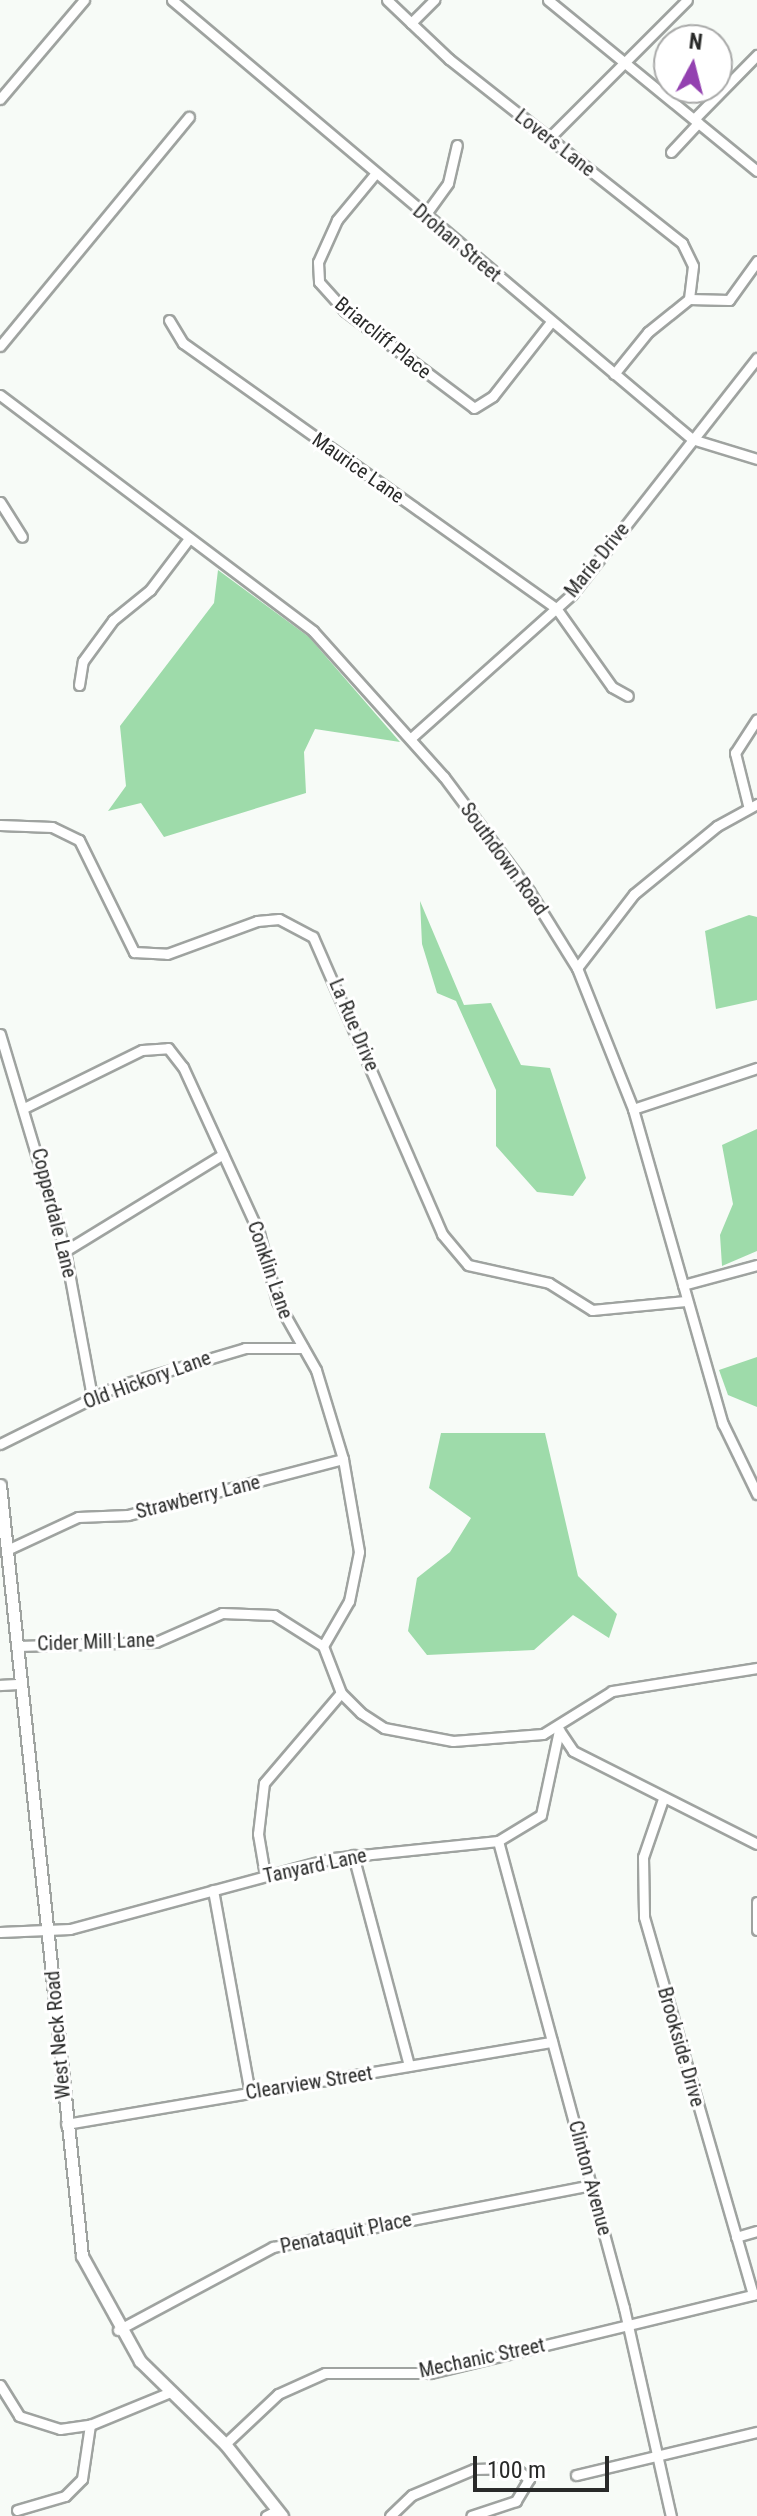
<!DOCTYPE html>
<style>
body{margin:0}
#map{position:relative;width:757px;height:2516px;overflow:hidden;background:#f7fbf7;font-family:"Roboto Condensed",sans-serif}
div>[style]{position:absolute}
.forest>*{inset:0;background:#9edbaa}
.roads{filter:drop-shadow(2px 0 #9fa3a0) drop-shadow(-2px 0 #9fa3a0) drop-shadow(0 2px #9fa3a0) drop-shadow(0 -2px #9fa3a0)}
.minor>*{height:9px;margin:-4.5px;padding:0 4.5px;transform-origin:4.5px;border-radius:4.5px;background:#fff}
.tertiary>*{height:11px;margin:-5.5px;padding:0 5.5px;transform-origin:5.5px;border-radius:5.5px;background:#fff}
span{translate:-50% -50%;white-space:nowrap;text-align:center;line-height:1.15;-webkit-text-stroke:6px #fff;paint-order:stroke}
.street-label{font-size:20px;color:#292a29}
.north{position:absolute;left:653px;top:24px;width:80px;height:80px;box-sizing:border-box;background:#fff;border:2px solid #a9aaa9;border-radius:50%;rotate:7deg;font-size:22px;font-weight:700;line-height:32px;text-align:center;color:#292a29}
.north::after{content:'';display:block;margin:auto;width:28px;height:36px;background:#9341b0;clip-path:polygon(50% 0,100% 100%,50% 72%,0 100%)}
.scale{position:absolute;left:473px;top:2456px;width:136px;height:36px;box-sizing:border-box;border:4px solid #292a29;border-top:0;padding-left:10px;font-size:24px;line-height:28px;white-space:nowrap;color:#292a29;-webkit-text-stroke:6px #fff;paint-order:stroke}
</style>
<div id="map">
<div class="forest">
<div style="clip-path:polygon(218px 570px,309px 637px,400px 742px,315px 729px,304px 752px,306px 793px,164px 837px,141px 803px,108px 811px,126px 786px,120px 726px,214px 603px)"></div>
<div style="clip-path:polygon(420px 901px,464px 1005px,491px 1003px,521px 1065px,550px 1068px,586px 1178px,573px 1196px,537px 1192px,496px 1146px,496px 1090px,456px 1001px,437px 993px,422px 944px)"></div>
<div style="clip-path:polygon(749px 915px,757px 917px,757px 1000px,716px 1009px,705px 931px)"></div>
<div style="clip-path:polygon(757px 1129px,757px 1251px,722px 1266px,720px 1235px,733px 1204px,722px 1145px)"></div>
<div style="clip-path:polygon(757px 1357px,757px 1407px,728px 1395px,719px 1370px)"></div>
<div style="clip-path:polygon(441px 1433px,545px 1433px,578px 1576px,617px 1614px,609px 1638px,573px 1615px,534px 1650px,427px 1655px,408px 1631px,417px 1578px,450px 1552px,471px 1518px,429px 1488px)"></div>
</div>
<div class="roads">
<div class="minor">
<div style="left:172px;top:0;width:681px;rotate:40.17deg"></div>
<div style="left:692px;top:439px;width:68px;rotate:17.1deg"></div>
<div style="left:387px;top:0;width:86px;rotate:43.6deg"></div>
<div style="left:449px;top:59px;width:297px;rotate:38.3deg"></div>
<div style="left:682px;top:243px;width:25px;rotate:64deg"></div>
<div style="left:693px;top:266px;width:33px;rotate:97deg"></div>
<div style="left:548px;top:0;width:270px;rotate:39.3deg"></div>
<div style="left:411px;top:23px;width:33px;rotate:-45deg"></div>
<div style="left:0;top:99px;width:130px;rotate:-49.7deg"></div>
<div style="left:694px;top:119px;width:90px;rotate:-45.5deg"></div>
<div style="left:549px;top:138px;width:195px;rotate:-45deg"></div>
<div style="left:671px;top:152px;width:40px;rotate:-47deg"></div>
<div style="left:375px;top:174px;width:60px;rotate:129.6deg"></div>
<div style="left:337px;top:220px;width:46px;rotate:114.3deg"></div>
<div style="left:318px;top:262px;width:20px;rotate:87deg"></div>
<div style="left:319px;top:282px;width:39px;rotate:48deg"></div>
<div style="left:345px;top:311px;width:161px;rotate:36.9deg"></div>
<div style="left:474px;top:408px;width:22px;rotate:-32deg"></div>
<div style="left:493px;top:396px;width:93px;rotate:-52deg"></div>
<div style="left:425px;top:215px;width:39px;rotate:-54deg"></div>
<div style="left:448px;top:183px;width:39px;rotate:-77deg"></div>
<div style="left:689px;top:299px;width:40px;rotate:1.4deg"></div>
<div style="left:729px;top:300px;width:48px;rotate:-54.3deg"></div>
<div style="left:169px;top:320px;width:27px;rotate:59deg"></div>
<div style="left:183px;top:343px;width:458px;rotate:35.4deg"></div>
<div style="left:556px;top:608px;width:97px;rotate:54.7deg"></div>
<div style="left:612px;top:687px;width:18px;rotate:29deg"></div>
<div style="left:0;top:346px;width:297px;rotate:-50.5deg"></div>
<div style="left:614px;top:374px;width:54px;rotate:-51deg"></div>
<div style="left:648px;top:332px;width:53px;rotate:-38.8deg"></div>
<div style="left:0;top:395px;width:392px;rotate:37deg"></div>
<div style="left:313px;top:631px;width:196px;rotate:48.1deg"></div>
<div style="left:444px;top:777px;width:142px;rotate:53.3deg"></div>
<div style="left:529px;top:891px;width:91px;rotate:58.1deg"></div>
<div style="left:577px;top:968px;width:152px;rotate:68.3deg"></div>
<div style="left:633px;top:1109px;width:328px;rotate:74.1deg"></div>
<div style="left:723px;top:1424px;width:78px;rotate:64.1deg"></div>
<div style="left:0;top:502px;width:41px;rotate:57.8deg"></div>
<div style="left:79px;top:685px;width:24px;rotate:-81deg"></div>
<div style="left:83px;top:661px;width:51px;rotate:-53.8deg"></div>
<div style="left:113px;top:620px;width:48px;rotate:-39deg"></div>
<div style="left:150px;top:590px;width:63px;rotate:-52.8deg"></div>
<div style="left:411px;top:738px;width:216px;rotate:-41.8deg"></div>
<div style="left:572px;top:594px;width:300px;rotate:-51.9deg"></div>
<div style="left:748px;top:805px;width:54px;rotate:-104deg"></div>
<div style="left:735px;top:753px;width:40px;rotate:-57.1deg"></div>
<div style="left:0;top:825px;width:52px;rotate:2.2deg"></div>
<div style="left:52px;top:827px;width:30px;rotate:26deg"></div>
<div style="left:79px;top:840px;width:125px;rotate:63.8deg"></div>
<div style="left:134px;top:952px;width:33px;rotate:3deg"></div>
<div style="left:167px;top:954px;width:96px;rotate:-20.1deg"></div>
<div style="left:257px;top:921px;width:22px;rotate:-5deg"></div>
<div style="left:279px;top:919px;width:38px;rotate:28deg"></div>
<div style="left:313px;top:937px;width:324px;rotate:66.5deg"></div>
<div style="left:442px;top:1234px;width:40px;rotate:50deg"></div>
<div style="left:468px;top:1265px;width:83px;rotate:12.5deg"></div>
<div style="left:549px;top:1283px;width:51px;rotate:32.1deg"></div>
<div style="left:592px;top:1310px;width:94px;rotate:-5.5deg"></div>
<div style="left:577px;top:968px;width:93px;rotate:-52.4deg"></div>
<div style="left:634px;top:894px;width:107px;rotate:-39.3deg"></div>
<div style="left:717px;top:826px;width:46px;rotate:-28.8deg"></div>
<div style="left:0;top:1034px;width:227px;rotate:73.3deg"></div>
<div style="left:65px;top:1251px;width:147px;rotate:79.5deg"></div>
<div style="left:26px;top:1107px;width:129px;rotate:-26.2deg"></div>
<div style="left:142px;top:1050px;width:26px;rotate:-4deg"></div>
<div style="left:168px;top:1048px;width:24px;rotate:52deg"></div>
<div style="left:183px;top:1067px;width:183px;rotate:65.4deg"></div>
<div style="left:259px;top:1233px;width:70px;rotate:75.2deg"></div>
<div style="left:277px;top:1301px;width:79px;rotate:60.5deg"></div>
<div style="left:316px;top:1370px;width:93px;rotate:73.1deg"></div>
<div style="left:343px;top:1459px;width:94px;rotate:80.2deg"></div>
<div style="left:359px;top:1552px;width:50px;rotate:101.5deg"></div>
<div style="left:349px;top:1601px;width:52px;rotate:120deg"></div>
<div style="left:633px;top:1109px;width:131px;rotate:-18.3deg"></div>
<div style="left:65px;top:1251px;width:185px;rotate:-31.5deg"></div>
<div style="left:683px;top:1285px;width:77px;rotate:-15.1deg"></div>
<div style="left:0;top:1444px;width:131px;rotate:-26.4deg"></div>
<div style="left:117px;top:1386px;width:134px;rotate:-16.5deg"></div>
<div style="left:245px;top:1348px;width:58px"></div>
<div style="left:9px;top:1549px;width:76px;rotate:-24.9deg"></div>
<div style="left:78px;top:1517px;width:50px;rotate:-2.3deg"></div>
<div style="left:128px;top:1515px;width:222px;rotate:-14.6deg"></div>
<div style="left:18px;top:1646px;width:138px;rotate:-1.7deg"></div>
<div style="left:156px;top:1642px;width:72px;rotate:-23.7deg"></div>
<div style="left:222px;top:1613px;width:52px;rotate:2.2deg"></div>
<div style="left:274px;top:1615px;width:58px;rotate:32.3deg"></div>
<div style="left:323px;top:1646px;width:50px;rotate:69deg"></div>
<div style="left:341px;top:1693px;width:28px;rotate:45deg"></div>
<div style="left:361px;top:1713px;width:27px;rotate:33deg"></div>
<div style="left:384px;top:1728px;width:70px;rotate:10.7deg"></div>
<div style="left:453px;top:1741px;width:90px;rotate:-4.4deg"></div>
<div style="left:543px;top:1734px;width:81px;rotate:-31.9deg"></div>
<div style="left:612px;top:1691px;width:147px;rotate:-9deg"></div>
<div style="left:0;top:1685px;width:22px;rotate:-3deg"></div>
<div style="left:559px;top:1730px;width:25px;rotate:56deg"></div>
<div style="left:573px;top:1751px;width:206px;rotate:26.8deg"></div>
<div style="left:663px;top:1799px;width:61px;rotate:109deg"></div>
<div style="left:643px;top:1857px;width:60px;rotate:89deg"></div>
<div style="left:644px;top:1917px;width:393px;rotate:73.9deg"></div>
<div style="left:498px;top:1841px;width:484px;rotate:74.9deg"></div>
<div style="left:624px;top:2308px;width:213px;rotate:77.3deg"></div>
<div style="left:353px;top:1855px;width:218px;rotate:75.1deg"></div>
<div style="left:265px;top:1875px;width:42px;rotate:-99.7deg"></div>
<div style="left:258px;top:1834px;width:51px;rotate:-83.3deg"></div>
<div style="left:264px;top:1783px;width:118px;rotate:-49.5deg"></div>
<div style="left:213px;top:1890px;width:206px;rotate:79.7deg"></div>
<div style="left:757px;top:1902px;width:28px;rotate:90deg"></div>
<div style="left:0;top:1932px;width:70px;rotate:-2.5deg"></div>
<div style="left:70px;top:1929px;width:272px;rotate:-15.1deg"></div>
<div style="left:333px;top:1858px;width:166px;rotate:-5.9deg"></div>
<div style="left:498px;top:1841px;width:50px;rotate:-31.2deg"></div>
<div style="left:541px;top:1815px;width:87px;rotate:-78deg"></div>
<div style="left:66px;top:2124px;width:493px;rotate:-9.6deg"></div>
<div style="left:736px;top:2237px;width:22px;rotate:-16deg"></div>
<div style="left:118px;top:2330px;width:176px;rotate:-28.2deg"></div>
<div style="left:273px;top:2247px;width:326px;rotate:-11deg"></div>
<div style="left:0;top:2385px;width:36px;rotate:58deg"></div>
<div style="left:19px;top:2416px;width:43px;rotate:17.6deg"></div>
<div style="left:60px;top:2429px;width:30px;rotate:-8deg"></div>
<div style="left:90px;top:2425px;width:84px;rotate:-22.3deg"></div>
<div style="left:225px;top:2444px;width:73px;rotate:-43.3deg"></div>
<div style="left:278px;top:2394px;width:51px;rotate:-24.1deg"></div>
<div style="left:325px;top:2373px;width:105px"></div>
<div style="left:430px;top:2373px;width:336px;rotate:-13.6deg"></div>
<div style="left:576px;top:2475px;width:186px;rotate:-13.4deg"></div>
<div style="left:17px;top:2510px;width:50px;rotate:-16.3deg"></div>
<div style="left:65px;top:2496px;width:24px;rotate:-45deg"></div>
<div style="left:82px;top:2479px;width:55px;rotate:-81.6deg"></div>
<div style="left:266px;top:2516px;width:13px;rotate:-27deg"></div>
<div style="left:390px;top:2516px;width:30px;rotate:-44deg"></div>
<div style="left:412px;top:2495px;width:67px;rotate:-22.8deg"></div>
<div style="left:474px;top:2469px;width:41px;rotate:-1.4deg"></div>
<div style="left:515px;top:2468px;width:18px;rotate:38deg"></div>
<div style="left:529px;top:2479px;width:26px;rotate:121deg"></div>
<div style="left:516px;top:2501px;width:47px;rotate:161.6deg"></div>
</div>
<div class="tertiary">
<div style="left:0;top:1485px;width:775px;rotate:83.93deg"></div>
<div style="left:82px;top:2256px;width:120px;rotate:61.1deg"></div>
<div style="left:140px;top:2361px;width:119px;rotate:44.3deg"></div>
<div style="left:225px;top:2444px;width:92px;rotate:51.6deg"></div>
</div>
</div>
<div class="street-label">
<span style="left:555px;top:143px;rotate:38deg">Lovers Lane</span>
<span style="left:457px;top:243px;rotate:40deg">Drohan Street</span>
<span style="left:383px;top:338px;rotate:39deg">Briarcliff Place</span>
<span style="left:358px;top:468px;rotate:35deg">Maurice Lane</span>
<span style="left:597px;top:560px;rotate:-51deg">Marie Drive</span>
<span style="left:504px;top:859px;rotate:54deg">Southdown Road</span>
<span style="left:354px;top:1025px;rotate:67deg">La Rue Drive</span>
<span style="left:54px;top:1213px;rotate:76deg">Copperdale Lane</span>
<span style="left:270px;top:1270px;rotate:71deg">Conklin Lane</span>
<span style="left:147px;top:1380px;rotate:-20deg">Old Hickory Lane</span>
<span style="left:198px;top:1497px;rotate:-14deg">Strawberry Lane</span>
<span style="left:96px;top:1642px;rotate:-2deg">Cider Mill Lane</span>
<span style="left:315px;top:1866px;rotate:-12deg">Tanyard Lane</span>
<span style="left:58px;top:2035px;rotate:-95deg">West Neck Road</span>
<span style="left:681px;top:2047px;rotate:74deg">Brookside Drive</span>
<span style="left:309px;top:2083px;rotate:-9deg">Clearview Street</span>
<span style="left:590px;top:2178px;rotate:75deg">Clinton Avenue</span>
<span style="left:346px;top:2233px;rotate:-12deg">Penataquit Place</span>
<span style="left:482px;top:2358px;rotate:-12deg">Mechanic Street</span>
</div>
<div class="north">N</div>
<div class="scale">100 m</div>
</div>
